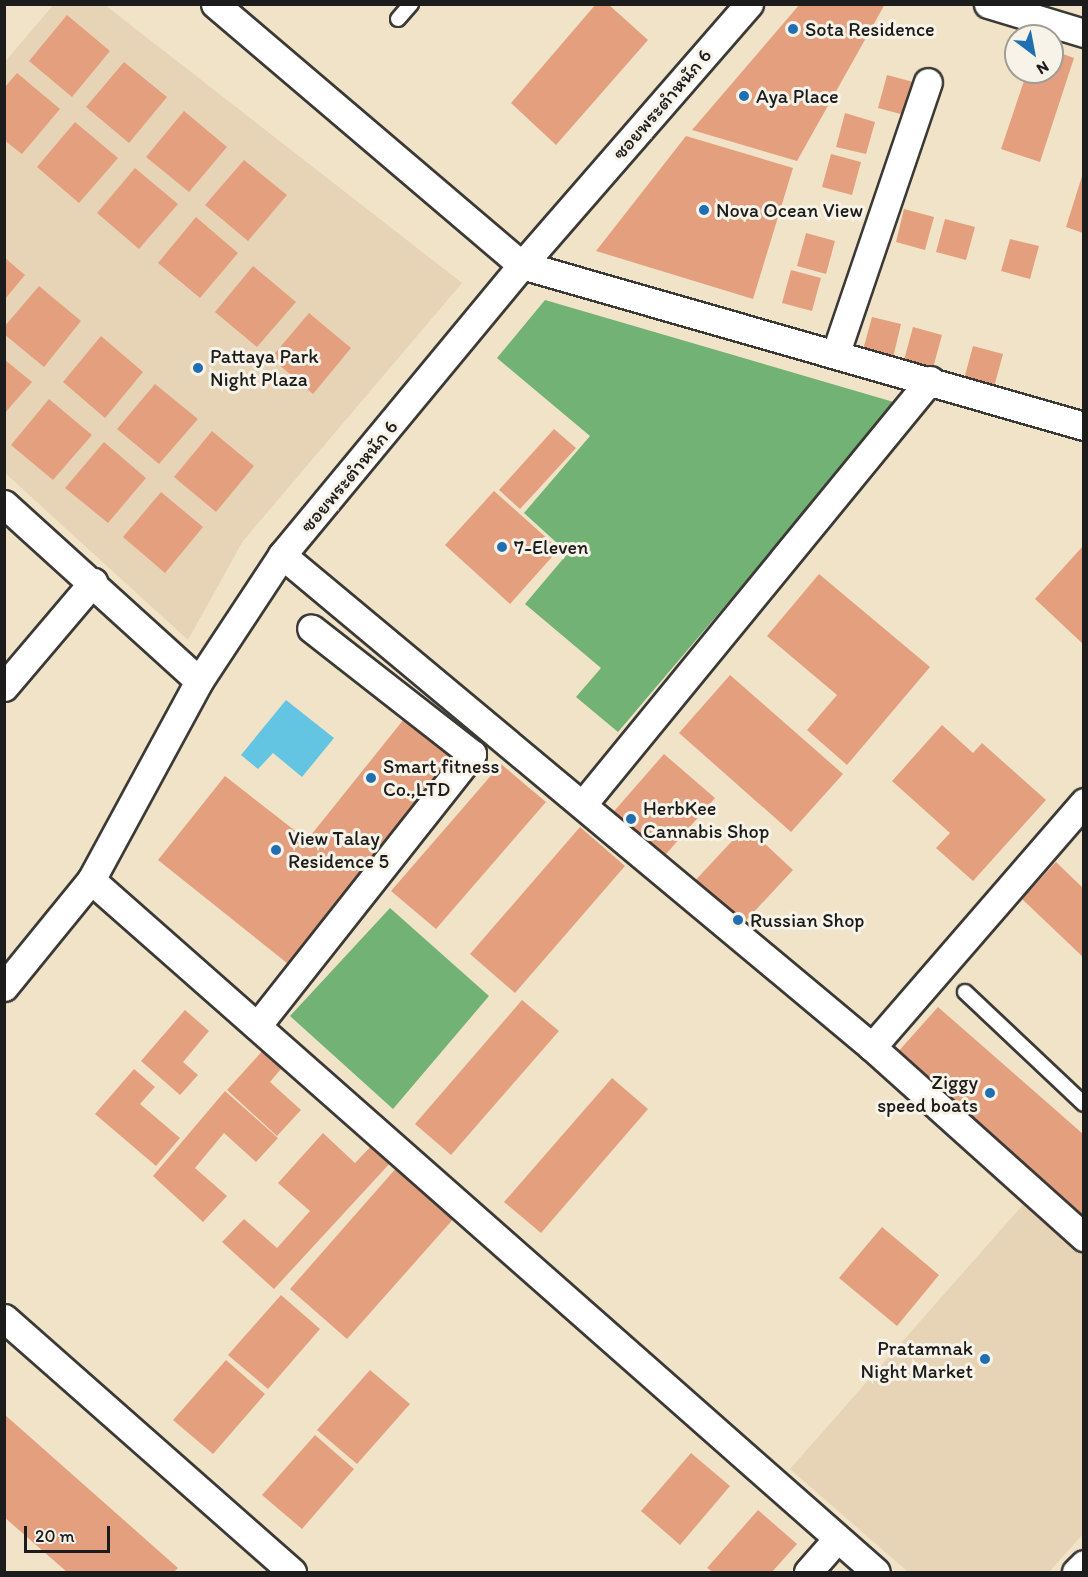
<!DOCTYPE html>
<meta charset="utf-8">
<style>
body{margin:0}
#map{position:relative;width:1088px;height:1577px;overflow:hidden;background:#f1e3c8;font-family:Itim,"Playpen Sans Thai",sans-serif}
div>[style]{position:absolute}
.built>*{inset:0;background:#e7d4b7}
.forest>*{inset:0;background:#72b274}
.water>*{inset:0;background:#64c5e2}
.building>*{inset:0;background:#e4a07e}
.roads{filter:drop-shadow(2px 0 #3c3a36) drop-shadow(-2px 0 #3c3a36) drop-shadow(0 2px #3c3a36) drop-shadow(0 -2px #3c3a36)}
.service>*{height:14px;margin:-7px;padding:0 7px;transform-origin:7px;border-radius:7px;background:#fff}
.minor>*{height:27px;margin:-13.5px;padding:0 13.5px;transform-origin:13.5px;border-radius:13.5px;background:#fff}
.dots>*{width:16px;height:16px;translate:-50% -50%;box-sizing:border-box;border:3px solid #f7f3e8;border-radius:50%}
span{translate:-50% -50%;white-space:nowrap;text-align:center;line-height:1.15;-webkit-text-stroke:6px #f7f3e8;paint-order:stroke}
.poi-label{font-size:20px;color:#1c1c1c}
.left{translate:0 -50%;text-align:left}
.right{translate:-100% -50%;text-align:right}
.street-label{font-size:20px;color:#1c1c1c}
.frame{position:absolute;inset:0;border:6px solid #1c1c1c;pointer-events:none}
.north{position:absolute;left:1004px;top:24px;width:60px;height:60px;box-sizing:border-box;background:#f7f3e8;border:2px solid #9f9d96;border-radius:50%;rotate:148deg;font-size:16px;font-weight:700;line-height:24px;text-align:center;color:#1c1c1c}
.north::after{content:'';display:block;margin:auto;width:21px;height:27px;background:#1f6fb2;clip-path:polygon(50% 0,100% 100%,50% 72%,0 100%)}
.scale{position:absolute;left:24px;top:1526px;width:86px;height:27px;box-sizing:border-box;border:3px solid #1c1c1c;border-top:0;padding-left:8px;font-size:18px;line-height:21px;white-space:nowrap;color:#1c1c1c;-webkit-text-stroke:4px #f7f3e8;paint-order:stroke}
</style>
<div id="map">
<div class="built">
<div style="clip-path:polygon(53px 5px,105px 5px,462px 283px,243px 541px,188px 640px,5px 473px,4px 63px)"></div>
<div style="clip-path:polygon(1027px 1200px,1083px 1250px,1083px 1534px,1049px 1572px,908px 1572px,790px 1469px)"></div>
</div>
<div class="forest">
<div style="clip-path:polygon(545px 300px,897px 403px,618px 732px,576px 697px,601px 668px,525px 604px,568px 553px,524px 513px,590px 436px,497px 358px)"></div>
<div style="clip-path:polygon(390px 908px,489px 996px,393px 1109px,290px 1016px)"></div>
</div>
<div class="water">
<div style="clip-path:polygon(286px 700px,334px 738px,302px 777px,273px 753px,258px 769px,241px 755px)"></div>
</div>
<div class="building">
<div style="clip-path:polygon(596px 4px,608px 4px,648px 40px,556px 145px,511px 103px)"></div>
<div style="clip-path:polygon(800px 4px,885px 4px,797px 161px,692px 130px)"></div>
<div style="clip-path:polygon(67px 15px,110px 51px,72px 97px,29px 61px)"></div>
<div style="clip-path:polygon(1052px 50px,1074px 58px,1040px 162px,1001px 149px,1027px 72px,1052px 72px)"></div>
<div style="clip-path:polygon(124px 62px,167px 97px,129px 143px,86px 107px)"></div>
<div style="clip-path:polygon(17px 73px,60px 109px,22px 154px,4px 140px,4px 88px)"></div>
<div style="clip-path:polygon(887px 75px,917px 83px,908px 116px,878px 108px)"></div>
<div style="clip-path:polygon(184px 111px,227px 147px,189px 192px,146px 157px)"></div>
<div style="clip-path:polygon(845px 113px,875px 122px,866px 154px,836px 147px)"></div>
<div style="clip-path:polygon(75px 122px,118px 158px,79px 203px,37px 167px)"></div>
<div style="clip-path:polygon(686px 136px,793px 168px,753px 299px,596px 251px)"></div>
<div style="clip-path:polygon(831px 154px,861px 162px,852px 195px,822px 187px)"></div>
<div style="clip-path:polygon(244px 160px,287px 195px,248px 241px,205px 205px)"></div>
<div style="clip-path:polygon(135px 168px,178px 204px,139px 249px,97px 213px)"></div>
<div style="clip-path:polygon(1083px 173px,1083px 233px,1066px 227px)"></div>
<div style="clip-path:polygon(904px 209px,934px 217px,925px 250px,896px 242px)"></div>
<div style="clip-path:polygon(196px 217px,238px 253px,200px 298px,158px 263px)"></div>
<div style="clip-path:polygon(945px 219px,975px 227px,966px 260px,936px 252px)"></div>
<div style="clip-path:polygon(806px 233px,835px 241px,826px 274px,797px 266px)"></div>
<div style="clip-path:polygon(1010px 239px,1039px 246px,1030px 279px,1001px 271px)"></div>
<div style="clip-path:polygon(5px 258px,25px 275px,5px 299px)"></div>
<div style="clip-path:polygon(253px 266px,296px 302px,257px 347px,215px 312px)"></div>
<div style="clip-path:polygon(791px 270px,821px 278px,812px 311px,782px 303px)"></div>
<div style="clip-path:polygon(39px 286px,81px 321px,44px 367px,4px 334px,4px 327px)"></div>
<div style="clip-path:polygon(309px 313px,351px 348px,313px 394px,271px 358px)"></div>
<div style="clip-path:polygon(872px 317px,901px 324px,893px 358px,863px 350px)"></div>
<div style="clip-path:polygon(913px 327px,942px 335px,933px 368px,904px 360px)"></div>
<div style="clip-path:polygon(101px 336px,143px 372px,105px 418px,63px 382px)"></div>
<div style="clip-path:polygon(973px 346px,1003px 354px,994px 387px,964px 379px)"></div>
<div style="clip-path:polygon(4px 359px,32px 382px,4px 414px)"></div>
<div style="clip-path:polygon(155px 384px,198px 419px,159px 464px,117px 429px)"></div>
<div style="clip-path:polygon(49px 399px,92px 435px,53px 480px,11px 445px)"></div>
<div style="clip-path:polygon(554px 429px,576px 448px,520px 509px,499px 490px)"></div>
<div style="clip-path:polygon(212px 431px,254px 466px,216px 512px,174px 477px)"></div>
<div style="clip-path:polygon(104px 442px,146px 478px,108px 523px,65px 488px)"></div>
<div style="clip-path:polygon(494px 491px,559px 549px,510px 604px,445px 545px)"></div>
<div style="clip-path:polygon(161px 492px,203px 527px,165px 573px,123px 537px)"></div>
<div style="clip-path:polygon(1083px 546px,1083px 644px,1035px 599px)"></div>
<div style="clip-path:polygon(819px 574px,930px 667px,847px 765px,807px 730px,837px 695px,767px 636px)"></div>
<div style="clip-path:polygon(730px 675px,843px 774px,791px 832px,679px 733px)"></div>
<div style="clip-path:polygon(408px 714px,461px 756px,292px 967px,158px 860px,225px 776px,307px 840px)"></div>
<div style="clip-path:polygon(942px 725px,973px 753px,982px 743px,1046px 800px,973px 881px,936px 848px,950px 833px,892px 781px)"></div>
<div style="clip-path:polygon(664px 754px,715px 798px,660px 861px,609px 817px)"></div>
<div style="clip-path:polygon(501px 764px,546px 802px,436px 929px,391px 891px)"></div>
<div style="clip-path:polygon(746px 826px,793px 870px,738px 929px,691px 885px)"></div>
<div style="clip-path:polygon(580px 827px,625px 866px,515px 993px,470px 954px)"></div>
<div style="clip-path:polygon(1056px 862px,1083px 888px,1083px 957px,1022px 899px)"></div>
<div style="clip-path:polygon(522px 1000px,559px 1031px,451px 1155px,415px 1124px)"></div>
<div style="clip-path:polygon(938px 1007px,1083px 1134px,1083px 1215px,897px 1053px)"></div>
<div style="clip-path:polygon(185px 1010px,209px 1031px,183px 1062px,198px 1075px,180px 1095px,141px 1061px)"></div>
<div style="clip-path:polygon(266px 1047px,285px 1064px,270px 1082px,301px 1110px,277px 1136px,227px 1090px)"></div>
<div style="clip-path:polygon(134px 1069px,155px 1087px,140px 1104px,180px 1138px,156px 1166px,95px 1114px)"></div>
<div style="clip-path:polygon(612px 1078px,648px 1109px,541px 1233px,504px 1202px)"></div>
<div style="clip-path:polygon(225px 1091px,278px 1138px,256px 1162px,224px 1133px,195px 1168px,227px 1196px,203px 1222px,153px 1176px)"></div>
<div style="clip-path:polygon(323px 1133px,355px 1163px,373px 1144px,392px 1161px,274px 1289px,222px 1242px,244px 1219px,277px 1248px,310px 1211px,278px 1183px)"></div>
<div style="clip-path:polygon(398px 1166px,456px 1216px,347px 1339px,290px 1289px)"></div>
<div style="clip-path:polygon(882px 1227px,939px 1275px,897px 1326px,839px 1278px)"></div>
<div style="clip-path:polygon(281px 1295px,320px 1329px,268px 1389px,228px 1355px)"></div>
<div style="clip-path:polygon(226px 1360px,265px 1394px,213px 1454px,173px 1420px)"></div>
<div style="clip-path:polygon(370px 1370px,410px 1404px,357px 1464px,317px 1430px)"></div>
<div style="clip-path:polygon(4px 1414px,178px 1568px,174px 1572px,67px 1572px,4px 1517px)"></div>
<div style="clip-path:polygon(315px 1435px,354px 1469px,302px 1529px,262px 1495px)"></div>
<div style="clip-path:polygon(691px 1453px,730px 1486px,680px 1545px,641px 1511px)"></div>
<div style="clip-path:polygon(758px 1510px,797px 1544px,772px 1572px,713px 1572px,707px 1568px)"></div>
</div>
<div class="roads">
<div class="service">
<div style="left:398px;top:19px;width:20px;rotate:-49deg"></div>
<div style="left:965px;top:992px;width:163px;rotate:43.3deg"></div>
</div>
<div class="minor">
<div style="left:215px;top:4px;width:403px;rotate:40.4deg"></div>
<div style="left:522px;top:265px;width:585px;rotate:15.99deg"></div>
<div style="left:988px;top:4px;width:100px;rotate:16.8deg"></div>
<div style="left:836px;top:352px;width:285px;rotate:-71.2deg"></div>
<div style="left:4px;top:504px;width:263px;rotate:42.2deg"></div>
<div style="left:282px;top:555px;width:768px;rotate:39.82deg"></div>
<div style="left:872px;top:1047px;width:285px;rotate:41.9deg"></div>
<div style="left:4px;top:687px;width:138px;rotate:-49.7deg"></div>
<div style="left:583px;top:804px;width:548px;rotate:-50.7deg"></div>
<div style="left:91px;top:880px;width:1046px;rotate:41.4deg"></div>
<div style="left:4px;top:987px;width:138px;rotate:-50.9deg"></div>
<div style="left:91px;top:880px;width:226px;rotate:-61.5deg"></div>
<div style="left:199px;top:681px;width:151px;rotate:-56.6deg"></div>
<div style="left:282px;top:555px;width:376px;rotate:-50.4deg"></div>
<div style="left:522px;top:265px;width:346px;rotate:-49deg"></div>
<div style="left:257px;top:1026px;width:347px;rotate:-51.7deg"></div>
<div style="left:472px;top:754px;width:204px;rotate:-142deg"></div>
<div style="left:872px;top:1047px;width:324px;rotate:-49.1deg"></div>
<div style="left:4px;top:1318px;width:384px;rotate:41.4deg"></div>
<div style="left:808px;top:1572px;width:44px;rotate:-48.7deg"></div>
<div style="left:1076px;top:1572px;width:11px;rotate:-45deg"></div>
</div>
</div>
<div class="dots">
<div style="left:793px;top:29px;background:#1f6fb2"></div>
<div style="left:744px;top:96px;background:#1f6fb2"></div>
<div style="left:704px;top:210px;background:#1f6fb2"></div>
<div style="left:198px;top:368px;background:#1f6fb2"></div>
<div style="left:502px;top:547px;background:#1f6fb2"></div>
<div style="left:371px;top:778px;background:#1f6fb2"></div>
<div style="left:631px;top:819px;background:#1f6fb2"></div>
<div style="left:276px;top:850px;background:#1f6fb2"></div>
<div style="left:738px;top:920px;background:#1f6fb2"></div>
<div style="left:990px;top:1093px;background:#1f6fb2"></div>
<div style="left:985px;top:1359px;background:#1f6fb2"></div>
</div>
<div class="poi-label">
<span class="left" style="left:805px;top:29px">Sota Residence</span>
<span class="left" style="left:756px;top:96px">Aya Place</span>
<span class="left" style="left:716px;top:210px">Nova Ocean View</span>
<span class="left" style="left:210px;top:368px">Pattaya Park<br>Night Plaza</span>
<span class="left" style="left:514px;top:547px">7-Eleven</span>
<span class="left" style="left:383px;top:778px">Smart fitness<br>Co.,LTD</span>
<span class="left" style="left:643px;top:820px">HerbKee<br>Cannabis Shop</span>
<span class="left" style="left:288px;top:850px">View Talay<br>Residence 5</span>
<span class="left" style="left:750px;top:920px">Russian Shop</span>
<span class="right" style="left:978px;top:1094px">Ziggy<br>speed boats</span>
<span class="right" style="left:973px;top:1360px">Pratamnak<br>Night Market</span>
</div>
<div class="street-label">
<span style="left:662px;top:104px;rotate:-49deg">ซอยพระตำหนัก 6</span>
<span style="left:349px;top:476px;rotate:-50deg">ซอยพระตำหนัก 6</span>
</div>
<div class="frame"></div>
<div class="north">N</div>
<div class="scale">20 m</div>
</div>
